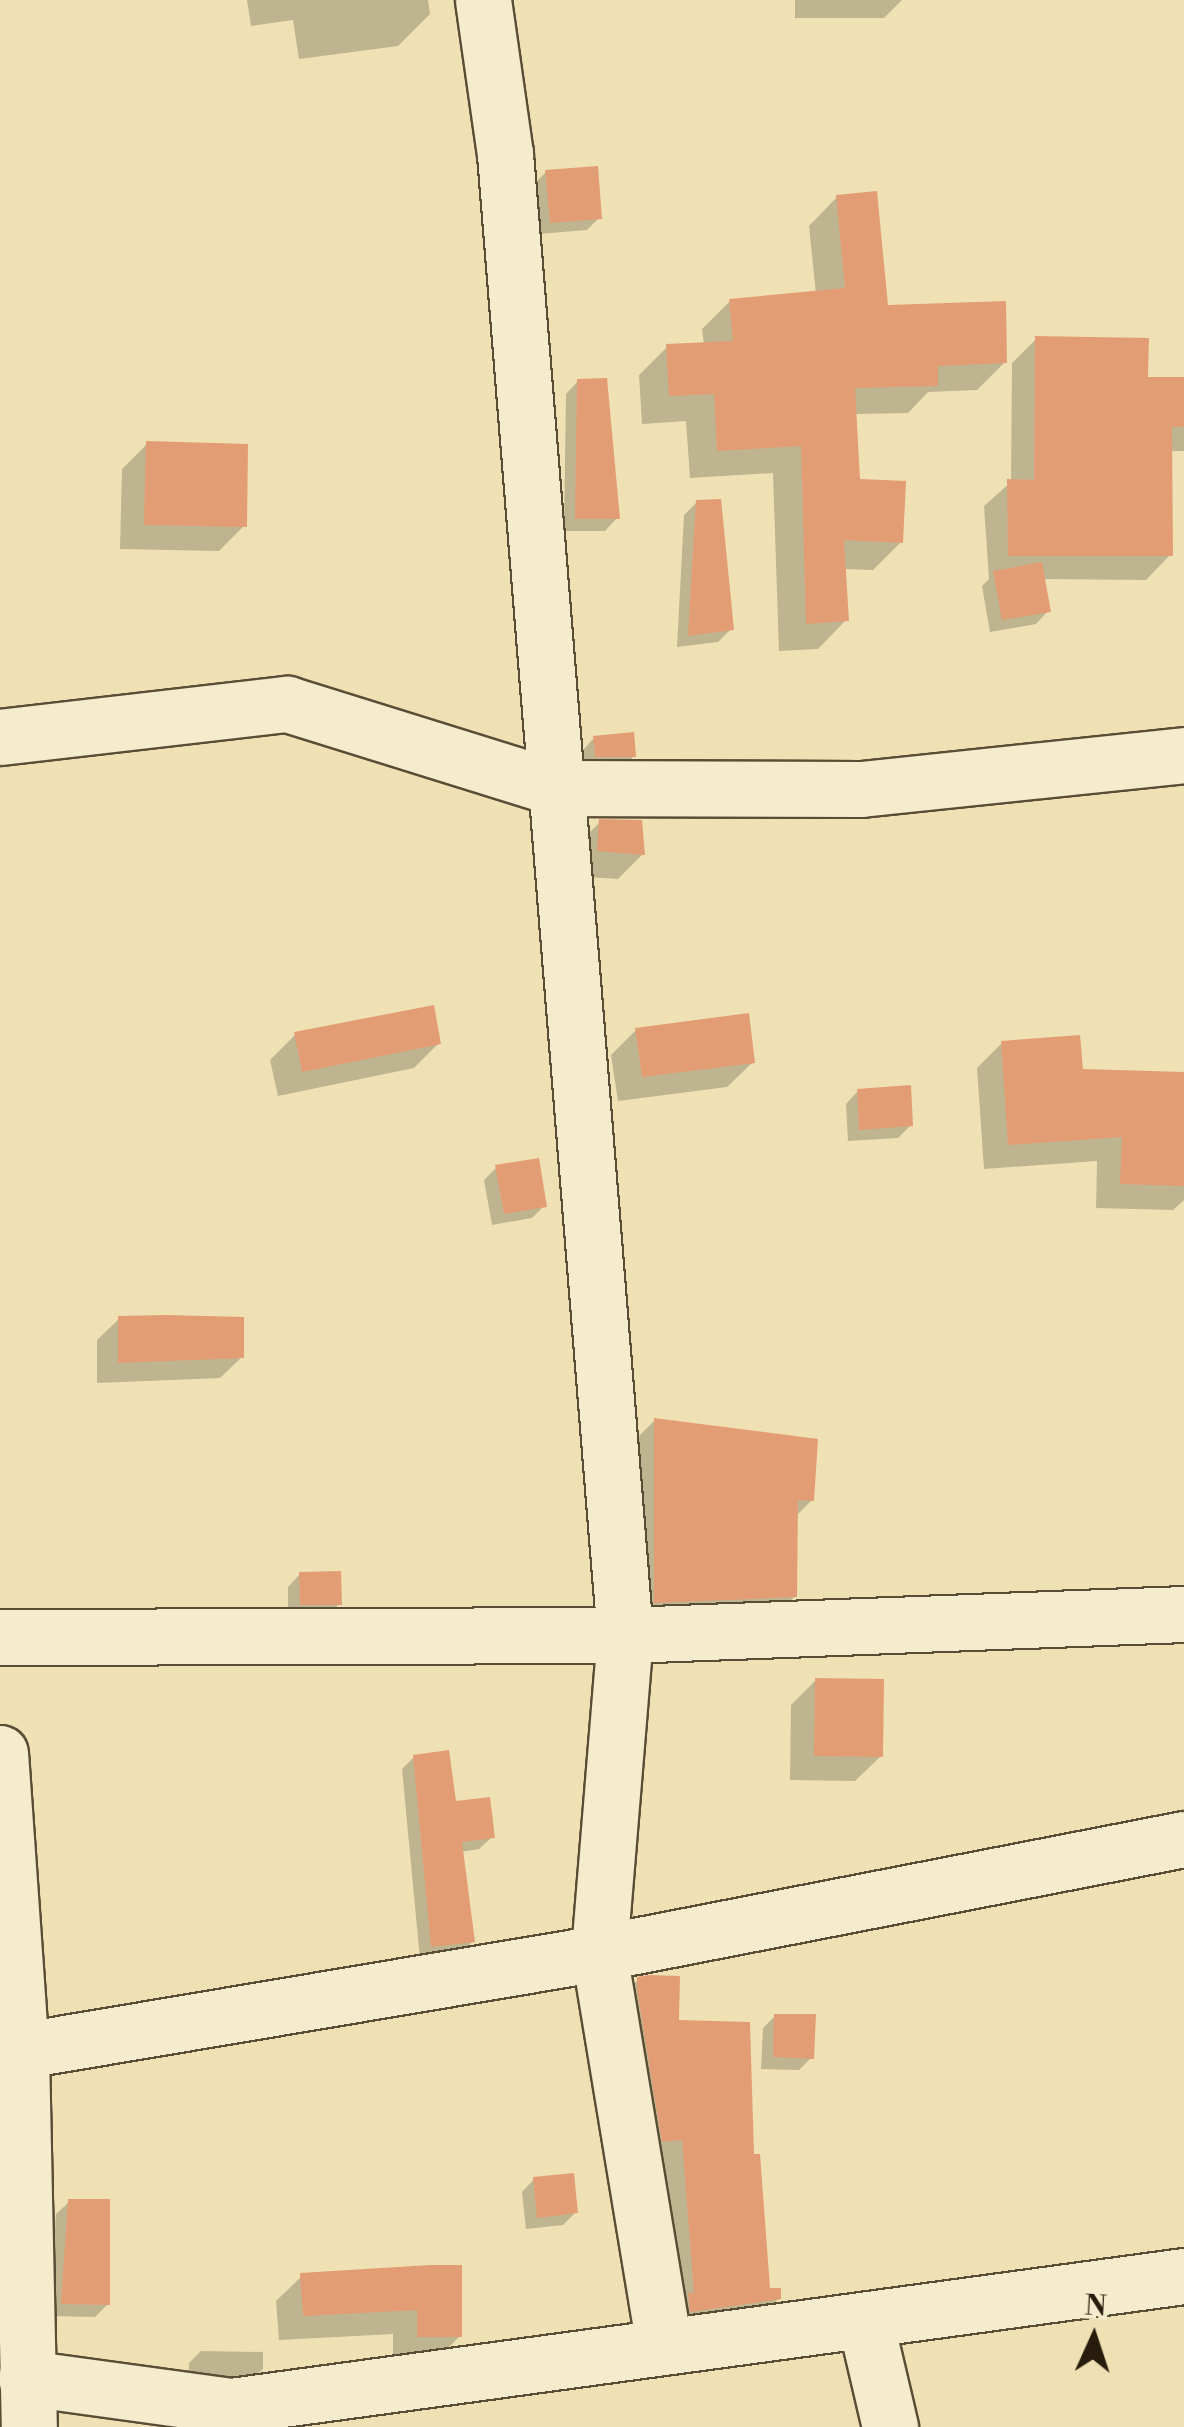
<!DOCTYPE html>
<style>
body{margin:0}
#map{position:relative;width:1184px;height:2427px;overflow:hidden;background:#efe1b4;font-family:"Libre Bodoni",serif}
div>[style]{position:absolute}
.shadow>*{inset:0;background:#0003}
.building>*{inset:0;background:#e39d74}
.roads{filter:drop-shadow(2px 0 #5a4d36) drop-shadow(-2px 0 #5a4d36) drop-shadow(0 2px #5a4d36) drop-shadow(0 -2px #5a4d36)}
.minor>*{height:55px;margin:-27.5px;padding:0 27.5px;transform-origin:27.5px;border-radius:27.5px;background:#f5ecce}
span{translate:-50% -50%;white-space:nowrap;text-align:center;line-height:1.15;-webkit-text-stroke:8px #f5ecce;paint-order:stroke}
.north{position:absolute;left:1044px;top:2287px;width:100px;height:100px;-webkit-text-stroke:8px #f5ecce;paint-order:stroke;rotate:3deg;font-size:28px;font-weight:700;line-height:40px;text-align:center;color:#281c0c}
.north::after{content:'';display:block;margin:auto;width:35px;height:45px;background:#281c0c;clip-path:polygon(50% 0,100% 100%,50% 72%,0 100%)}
</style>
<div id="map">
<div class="shadow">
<div style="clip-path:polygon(247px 0,428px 0,430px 14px,398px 46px,299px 59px,293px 20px,251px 26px)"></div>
<div style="clip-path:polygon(795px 0,902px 0,884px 18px,795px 18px)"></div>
<div style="clip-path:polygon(546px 172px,599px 218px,587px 230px,538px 234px,533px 185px)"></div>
<div style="clip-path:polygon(837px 197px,886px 307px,1005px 362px,977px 390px,928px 392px,908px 413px,854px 414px,858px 482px,901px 542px,873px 570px,843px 569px,846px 620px,818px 649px,779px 651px,773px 473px,690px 478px,686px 421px,642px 424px,639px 375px,667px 347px,704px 345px,702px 329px,730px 301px,816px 294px,809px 226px)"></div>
<div style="clip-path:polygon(1036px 339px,1146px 379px,1184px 380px,1184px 451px,1170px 451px,1170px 555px,1146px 580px,1043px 579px,1048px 611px,1036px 624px,990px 632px,982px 586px,989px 579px,984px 506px,1011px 482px,1012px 363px)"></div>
<div style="clip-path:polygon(578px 381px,617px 518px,605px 531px,564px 531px,566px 394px)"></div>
<div style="clip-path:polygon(147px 444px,244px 526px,219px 551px,120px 549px,122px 469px)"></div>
<div style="clip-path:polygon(697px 502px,731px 629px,718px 642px,677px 647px,684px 515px)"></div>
<div style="clip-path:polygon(594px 738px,634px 756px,622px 768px,583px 768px,582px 751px)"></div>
<div style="clip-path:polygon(600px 822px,643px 854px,618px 879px,573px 876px,575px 847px)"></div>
<div style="clip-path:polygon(636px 1030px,753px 1062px,727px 1087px,618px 1101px,611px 1055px)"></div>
<div style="clip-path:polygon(295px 1035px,439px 1043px,414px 1068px,278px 1096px,270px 1060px)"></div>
<div style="clip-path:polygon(1002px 1043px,1080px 1072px,1184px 1075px,1184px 1200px,1173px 1210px,1096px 1208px,1097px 1161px,984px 1169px,977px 1068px)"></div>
<div style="clip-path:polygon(858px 1091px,910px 1126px,898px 1138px,848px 1141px,846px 1104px)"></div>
<div style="clip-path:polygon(496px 1168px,544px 1206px,532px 1218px,492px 1225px,484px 1180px)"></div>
<div style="clip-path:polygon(119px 1319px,242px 1357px,220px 1378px,97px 1383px,97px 1340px)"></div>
<div style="clip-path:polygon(655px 1420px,812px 1500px,795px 1517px,795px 1596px,773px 1618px,633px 1623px,633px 1442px)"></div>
<div style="clip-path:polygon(300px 1574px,339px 1604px,327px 1616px,288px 1616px,288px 1587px)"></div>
<div style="clip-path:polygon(816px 1680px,881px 1756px,855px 1781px,790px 1780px,791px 1705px)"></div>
<div style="clip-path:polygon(414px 1757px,492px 1837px,479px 1849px,460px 1852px,473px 1941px,460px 1953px,420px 1959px,402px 1769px)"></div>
<div style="clip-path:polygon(638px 1980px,677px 2022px,751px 2157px,768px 2291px,779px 2298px,757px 2320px,668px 2328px,616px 2002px)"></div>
<div style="clip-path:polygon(775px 2016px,812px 2057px,799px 2070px,761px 2069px,763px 2028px)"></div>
<div style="clip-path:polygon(534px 2179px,576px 2212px,563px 2225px,526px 2229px,522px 2192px)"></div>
<div style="clip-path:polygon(69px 2202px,108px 2304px,95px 2317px,50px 2316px,56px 2214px)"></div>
<div style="clip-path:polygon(459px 2267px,460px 2336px,435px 2361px,393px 2361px,393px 2334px,279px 2340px,276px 2301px,302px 2276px)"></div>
<div style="clip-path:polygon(201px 2351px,263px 2352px,263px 2369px,250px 2381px,188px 2382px,189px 2363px)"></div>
</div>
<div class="building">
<div style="clip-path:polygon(598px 166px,602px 219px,550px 223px,545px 170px)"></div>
<div style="clip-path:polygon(877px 191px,888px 305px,1006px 301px,1007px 363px,938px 366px,938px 386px,855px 388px,860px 479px,906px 481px,903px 543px,844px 540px,849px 621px,806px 624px,801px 446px,717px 451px,714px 394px,669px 396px,666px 344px,733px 341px,729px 299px,845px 288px,836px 195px)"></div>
<div style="clip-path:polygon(1035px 336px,1149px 338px,1148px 377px,1184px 377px,1184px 427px,1172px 427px,1173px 556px,1008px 556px,1007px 479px,1034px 480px)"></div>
<div style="clip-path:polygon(607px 378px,620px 519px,575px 519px,577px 379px)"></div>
<div style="clip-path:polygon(146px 441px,248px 444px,247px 527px,144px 525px)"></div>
<div style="clip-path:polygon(721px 499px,734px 630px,688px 636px,696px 500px)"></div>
<div style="clip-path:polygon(1042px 562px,1051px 612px,1002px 620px,993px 571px)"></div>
<div style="clip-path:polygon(634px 732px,636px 757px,595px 757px,593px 736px)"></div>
<div style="clip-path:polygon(599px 819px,642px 820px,645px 855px,597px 851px)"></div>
<div style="clip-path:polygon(434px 1005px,441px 1044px,302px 1072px,294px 1032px)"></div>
<div style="clip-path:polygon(749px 1013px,755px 1063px,642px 1077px,635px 1028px)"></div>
<div style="clip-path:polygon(1080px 1035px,1083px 1069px,1184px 1072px,1184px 1186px,1120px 1184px,1122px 1137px,1008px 1145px,1001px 1041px)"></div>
<div style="clip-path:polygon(911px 1085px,913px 1126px,859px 1130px,857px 1089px)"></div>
<div style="clip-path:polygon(539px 1158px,547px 1207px,504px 1214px,495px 1165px)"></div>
<div style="clip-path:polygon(166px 1315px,244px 1317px,244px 1358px,118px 1363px,118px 1316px)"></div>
<div style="clip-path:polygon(654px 1418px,818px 1439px,814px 1501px,798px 1500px,797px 1597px,654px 1603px)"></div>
<div style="clip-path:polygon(341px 1571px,342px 1605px,300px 1605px,299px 1572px)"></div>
<div style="clip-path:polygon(815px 1678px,884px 1679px,883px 1757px,814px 1756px)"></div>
<div style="clip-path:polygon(449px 1750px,456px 1801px,490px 1797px,495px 1838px,462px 1842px,475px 1942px,431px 1947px,413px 1755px)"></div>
<div style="clip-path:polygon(649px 1975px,680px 1976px,679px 2020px,750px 2022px,754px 2154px,760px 2154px,770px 2288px,781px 2288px,781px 2299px,690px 2312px,688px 2293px,694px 2293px,682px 2140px,662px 2142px,637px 1989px,637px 1977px)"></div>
<div style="clip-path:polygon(774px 2014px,816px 2014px,814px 2059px,773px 2057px)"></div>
<div style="clip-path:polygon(574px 2173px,578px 2213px,537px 2218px,533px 2177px)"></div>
<div style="clip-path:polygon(68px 2199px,110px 2199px,110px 2305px,61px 2304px)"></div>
<div style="clip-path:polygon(430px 2265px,462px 2265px,462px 2337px,417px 2337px,417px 2310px,303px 2316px,300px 2273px)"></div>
</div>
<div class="roads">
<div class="minor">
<div style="left:483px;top:0;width:156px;rotate:81.9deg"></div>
<div style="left:505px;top:154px;width:1486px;rotate:85.37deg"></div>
<div style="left:625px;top:1635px;width:319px;rotate:94.7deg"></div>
<div style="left:599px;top:1953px;width:399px;rotate:80.6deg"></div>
<div style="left:0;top:737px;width:289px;rotate:-6.6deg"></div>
<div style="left:287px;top:704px;width:283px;rotate:17.3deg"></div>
<div style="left:557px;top:788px;width:304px;rotate:0.2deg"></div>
<div style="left:861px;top:789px;width:325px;rotate:-6deg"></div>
<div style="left:0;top:1637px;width:625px;rotate:-0.18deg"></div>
<div style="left:625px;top:1635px;width:559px;rotate:-2.15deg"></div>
<div style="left:0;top:1753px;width:301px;rotate:86deg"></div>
<div style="left:21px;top:2053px;width:374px;rotate:88.8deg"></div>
<div style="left:0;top:2054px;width:607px;rotate:-9.57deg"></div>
<div style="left:599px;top:1953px;width:596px;rotate:-11.03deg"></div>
<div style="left:865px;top:2320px;width:110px;rotate:76.8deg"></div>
<div style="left:26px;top:2378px;width:207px;rotate:7.8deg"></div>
<div style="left:231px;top:2406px;width:962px;rotate:-7.77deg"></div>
</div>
</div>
<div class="north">N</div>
</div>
